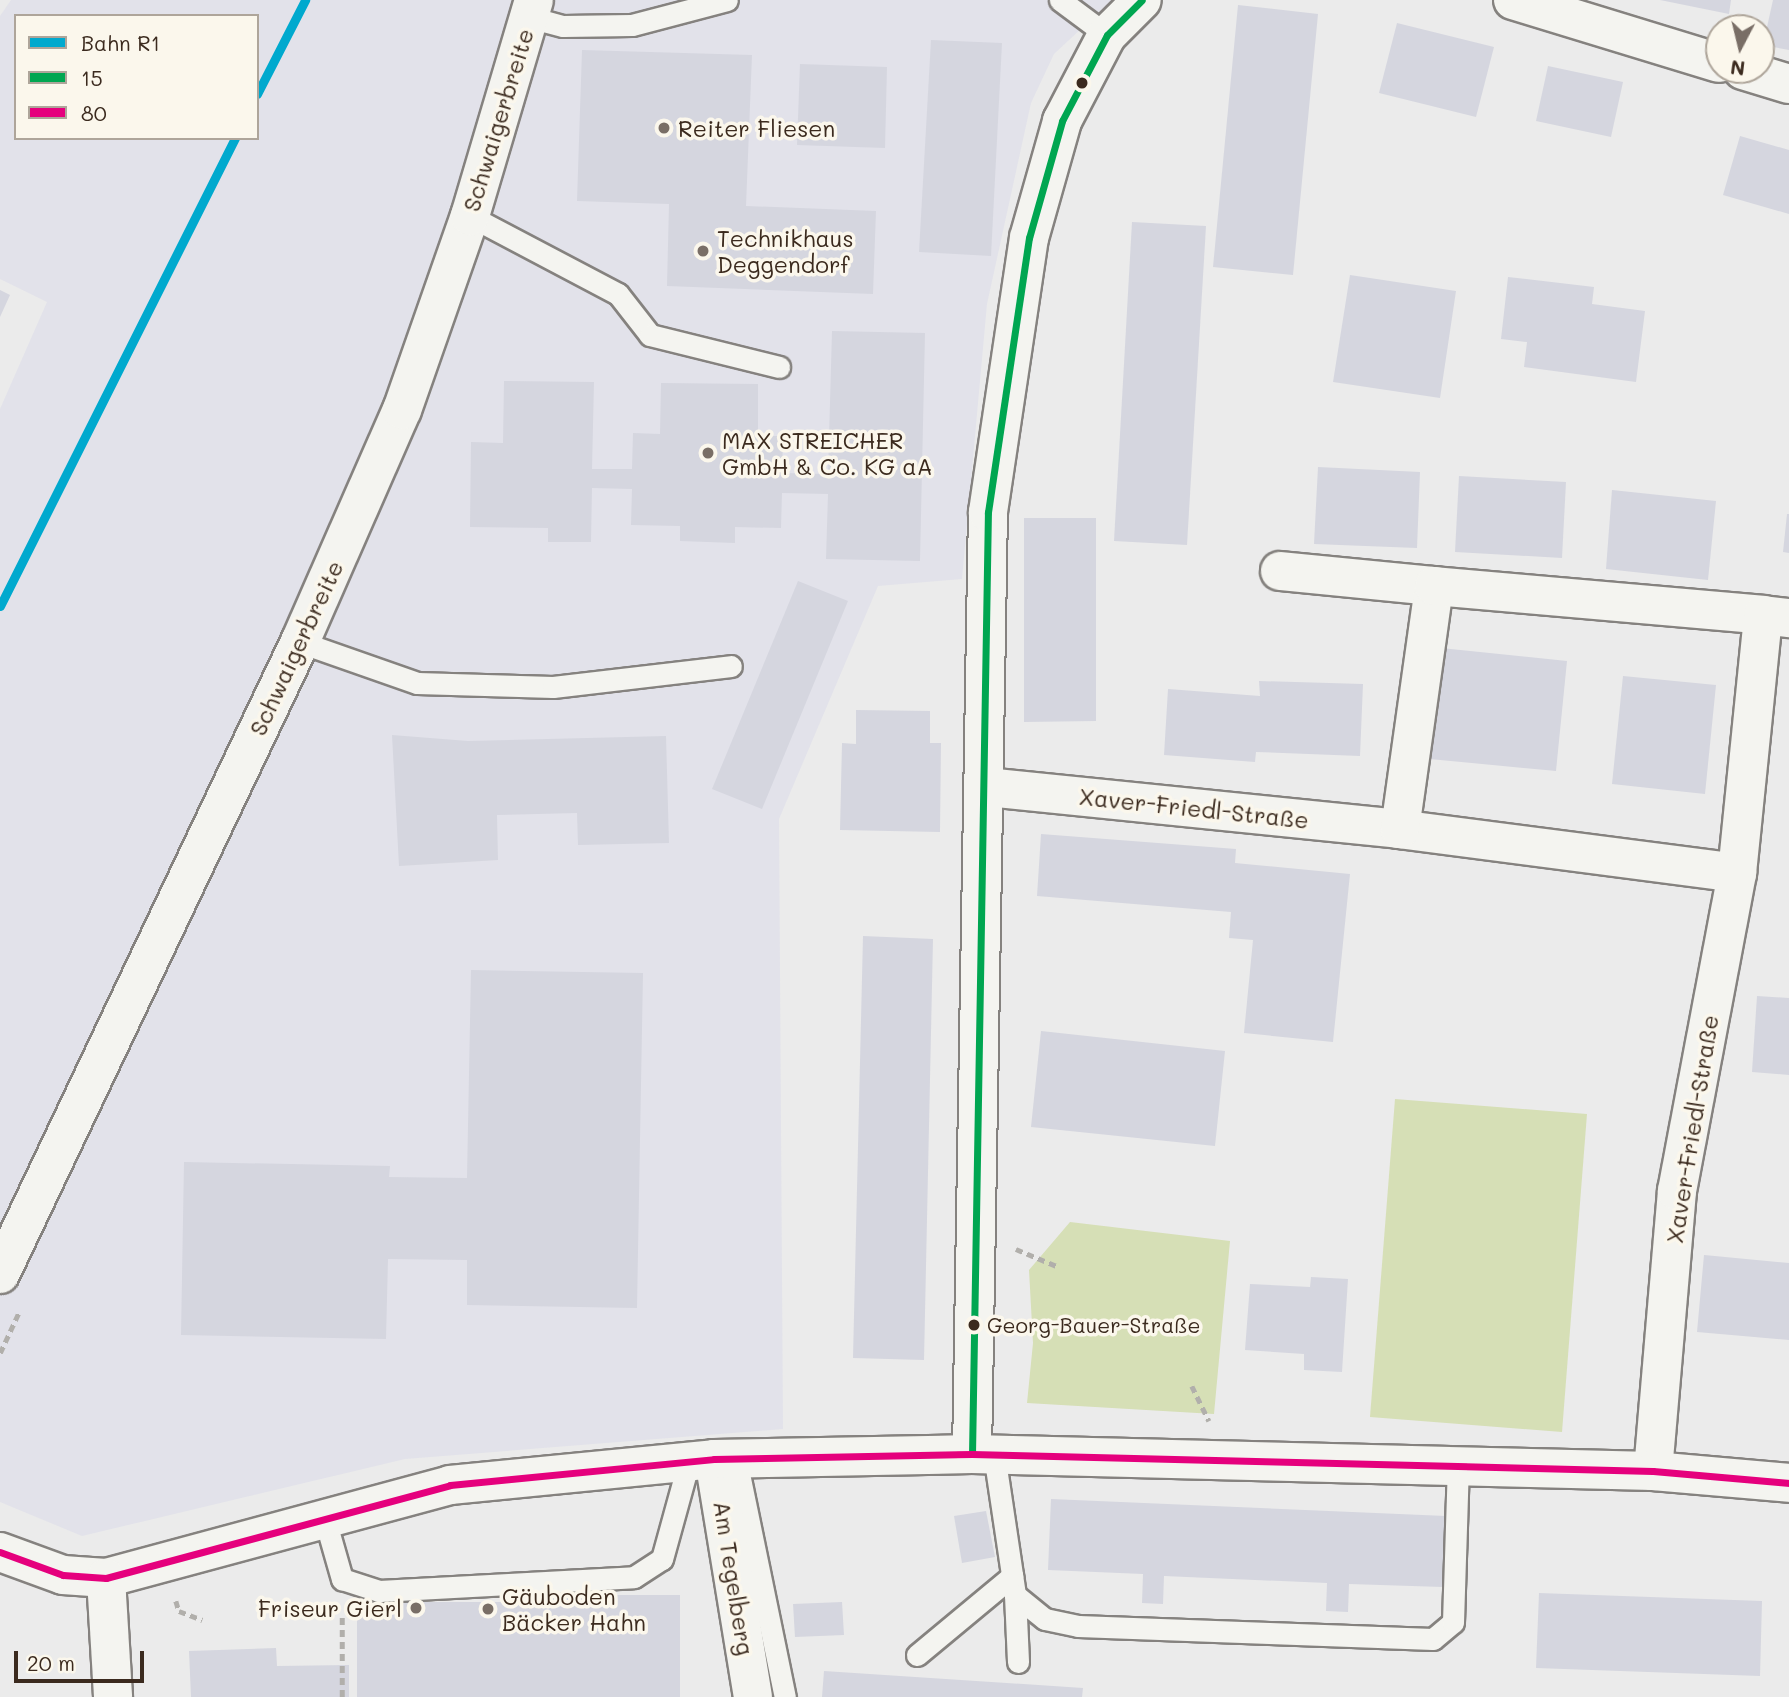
<!DOCTYPE html>
<meta charset="utf-8">
<style>
body{margin:0}
#map{position:relative;width:1789px;height:1697px;overflow:hidden;background:#ebebeb;font-family:Mali,sans-serif}
div>[style]{position:absolute}
.built>*{inset:0;background:#e2e2ea}
.green>*{inset:0;background:#d6dfb6}
.building>*{inset:0;background:#d5d6df}
.path>*{height:4.5px;margin-top:-2.25px;transform-origin:0;background:repeating-linear-gradient(90deg,#b1afab 0 7px,transparent 0 12px)}
.roads{filter:drop-shadow(2px 0 #85827f) drop-shadow(-2px 0 #85827f) drop-shadow(0 2px #85827f) drop-shadow(0 -2px #85827f)}
.service>*{height:21px;margin:-10.5px;padding:0 10.5px;transform-origin:10.5px;border-radius:10.5px;background:#f4f4f0}
.minor>*{height:38px;margin:-19px;padding:0 19px;transform-origin:19px;border-radius:19px;background:#f4f4f0}
.bus-1>*{height:7px;margin:-3.5px;padding:0 3.5px;transform-origin:3.5px;border-radius:3.5px;background:#00a651}
.bus-2>*{height:7px;margin:-3.5px;padding:0 3.5px;transform-origin:3.5px;border-radius:3.5px;background:#e5007d}
.rail-1>*{height:9px;margin:-4.5px;padding:0 4.5px;transform-origin:4.5px;border-radius:4.5px;background:#00a9ce}
.dots>*{width:19px;height:19px;translate:-50% -50%;box-sizing:border-box;border:4px solid #fbf7ec;border-radius:50%}
span{translate:-50% -50%;white-space:nowrap;text-align:center;line-height:1.15;-webkit-text-stroke:7px #fbf7ec;paint-order:stroke}
.bus-label{font-size:21px;color:#3b2a1e}
.left{translate:0 -50%;text-align:left}
.street-label{font-size:23px;color:#3b2a1e}
.poi-label{font-size:23px;color:#3b2a1e}
.right{translate:-100% -50%;text-align:right}
.legend{position:absolute;left:14px;top:14px;width:245px;height:126px;box-sizing:border-box;background:#fbf7ec;border:2px solid #aea59a;margin:0;padding:9px 12px;list-style:none;font-size:21px;color:#3b2a1e}
.legend li{display:flex;align-items:center;gap:14px;height:35px}
.legend b{width:35px;border:2px solid #aea59a}
.north{position:absolute;left:1705px;top:14px;width:70px;height:70px;box-sizing:border-box;background:#fbf7ec;border:2px solid #aea59a;border-radius:50%;rotate:187deg;font-size:19px;font-weight:700;line-height:28px;text-align:center;color:#3b2a1e}
.north::after{content:'';display:block;margin:auto;width:24px;height:32px;background:#796e66;clip-path:polygon(50% 0,100% 100%,50% 72%,0 100%)}
.scale{position:absolute;left:14px;top:1651px;width:130px;height:32px;box-sizing:border-box;border:4px solid #3b2a1e;border-top:0;padding-left:9px;font-size:21px;line-height:24px;white-space:nowrap;color:#3b2a1e;-webkit-text-stroke:5px #fbf7ec;paint-order:stroke}
</style>
<div id="map">
<div class="built">
<div style="clip-path:polygon(evenodd,11px 0,1112px 0,1054px 54px,1031px 103px,987px 304px,962px 579px,878px 586px,779px 819px,783px 1429px,405px 1459px,82px 1536px,0 1502px,0 409px,47px 302px,0 279px,0 16px,11px 0,16px 16px,257px 16px,257px 138px,16px 138px,16px 16px)"></div>
</div>
<div class="green">
<div style="clip-path:polygon(1395px 1099px,1587px 1114px,1562px 1432px,1370px 1417px)"></div>
<div style="clip-path:polygon(1070px 1222px,1230px 1241px,1214px 1414px,1027px 1403px,1033px 1343px,1029px 1270px)"></div>
</div>
<div class="building">
<div style="clip-path:polygon(1660px 0,1731px 0,1729px 14px)"></div>
<div style="clip-path:polygon(1773px 0,1789px 0,1789px 50px,1763px 45px)"></div>
<div style="clip-path:polygon(1238px 5px,1318px 14px,1293px 275px,1213px 267px)"></div>
<div style="clip-path:polygon(1397px 23px,1494px 47px,1476px 117px,1379px 93px)"></div>
<div style="clip-path:polygon(931px 40px,1002px 43px,991px 256px,919px 252px)"></div>
<div style="clip-path:polygon(582px 50px,752px 55px,746px 206px,876px 211px,873px 294px,667px 286px,669px 204px,577px 201px)"></div>
<div style="clip-path:polygon(800px 64px,887px 67px,885px 148px,797px 145px)"></div>
<div style="clip-path:polygon(1548px 66px,1623px 82px,1611px 137px,1536px 121px)"></div>
<div style="clip-path:polygon(1740px 136px,1789px 150px,1789px 214px,1723px 195px)"></div>
<div style="clip-path:polygon(1132px 222px,1206px 226px,1187px 545px,1114px 541px)"></div>
<div style="clip-path:polygon(1350px 275px,1456px 291px,1440px 398px,1333px 382px)"></div>
<div style="clip-path:polygon(1508px 277px,1594px 287px,1592px 304px,1645px 311px,1636px 382px,1524px 367px,1527px 342px,1501px 339px)"></div>
<div style="clip-path:polygon(0 290px,10px 295px,0 317px)"></div>
<div style="clip-path:polygon(832px 331px,925px 333px,920px 561px,826px 559px,828px 494px,782px 493px,781px 528px,735px 527px,735px 543px,680px 541px,680px 526px,631px 525px,632px 489px,592px 488px,591px 542px,548px 542px,548px 528px,470px 527px,471px 442px,503px 443px,504px 381px,594px 382px,592px 469px,632px 469px,633px 433px,660px 434px,661px 383px,758px 384px,758px 436px,783px 436px,782px 473px,828px 474px)"></div>
<div style="clip-path:polygon(1318px 467px,1420px 472px,1417px 548px,1314px 544px)"></div>
<div style="clip-path:polygon(1459px 476px,1566px 482px,1562px 558px,1455px 552px)"></div>
<div style="clip-path:polygon(1612px 490px,1716px 501px,1708px 580px,1606px 569px)"></div>
<div style="clip-path:polygon(1787px 514px,1789px 514px,1789px 553px,1783px 552px)"></div>
<div style="clip-path:polygon(1024px 518px,1096px 518px,1096px 721px,1024px 722px)"></div>
<div style="clip-path:polygon(798px 581px,848px 601px,762px 809px,712px 789px)"></div>
<div style="clip-path:polygon(1441px 648px,1567px 661px,1556px 771px,1430px 759px)"></div>
<div style="clip-path:polygon(1623px 676px,1716px 685px,1705px 794px,1612px 784px)"></div>
<div style="clip-path:polygon(1259px 681px,1363px 684px,1360px 756px,1256px 752px,1255px 762px,1164px 755px,1168px 689px,1260px 696px)"></div>
<div style="clip-path:polygon(856px 710px,930px 711px,930px 743px,941px 743px,940px 832px,840px 830px,842px 743px,856px 744px)"></div>
<div style="clip-path:polygon(392px 735px,468px 741px,666px 736px,669px 843px,578px 845px,577px 813px,497px 815px,498px 860px,399px 866px)"></div>
<div style="clip-path:polygon(1041px 834px,1236px 849px,1235px 863px,1350px 874px,1333px 1042px,1244px 1033px,1253px 940px,1229px 938px,1231px 912px,1037px 896px)"></div>
<div style="clip-path:polygon(863px 936px,933px 939px,924px 1360px,853px 1358px)"></div>
<div style="clip-path:polygon(471px 970px,643px 973px,637px 1308px,467px 1305px,467px 1260px,388px 1259px,386px 1339px,181px 1335px,184px 1162px,390px 1166px,389px 1177px,467px 1178px)"></div>
<div style="clip-path:polygon(1757px 996px,1789px 998px,1789px 1075px,1752px 1072px)"></div>
<div style="clip-path:polygon(1041px 1031px,1225px 1051px,1215px 1146px,1031px 1127px)"></div>
<div style="clip-path:polygon(1704px 1255px,1789px 1263px,1789px 1340px,1697px 1332px)"></div>
<div style="clip-path:polygon(1311px 1277px,1348px 1279px,1342px 1372px,1304px 1370px,1304px 1354px,1245px 1350px,1250px 1284px,1310px 1287px)"></div>
<div style="clip-path:polygon(1051px 1499px,1446px 1516px,1443px 1587px,1349px 1584px,1348px 1612px,1326px 1611px,1327px 1583px,1164px 1576px,1163px 1604px,1142px 1603px,1143px 1574px,1048px 1570px)"></div>
<div style="clip-path:polygon(986px 1511px,995px 1557px,962px 1563px,954px 1516px)"></div>
<div style="clip-path:polygon(1539px 1593px,1762px 1601px,1760px 1676px,1536px 1668px)"></div>
<div style="clip-path:polygon(520px 1595px,680px 1595px,680px 1697px,357px 1697px,357px 1602px,520px 1602px)"></div>
<div style="clip-path:polygon(842px 1602px,844px 1635px,795px 1637px,793px 1604px)"></div>
<div style="clip-path:polygon(276px 1648px,277px 1666px,349px 1665px,349px 1697px,191px 1697px,189px 1651px)"></div>
<div style="clip-path:polygon(824px 1671px,1083px 1688px,1082px 1697px,822px 1697px)"></div>
</div>
<div class="path">
<div style="left:1016px;top:1249px;width:47px;rotate:22.7deg"></div>
<div style="left:0;top:1353px;width:47px;rotate:-65.1deg"></div>
<div style="left:1192px;top:1386px;width:39px;rotate:64deg"></div>
<div style="left:176px;top:1601px;width:10px;rotate:73deg"></div>
<div style="left:179px;top:1611px;width:25px;rotate:21deg"></div>
<div style="left:342px;top:1697px;width:83px;rotate:-90deg"></div>
</div>
<div class="roads">
<div class="service">
<div style="left:1060px;top:0;width:59px;rotate:36.7deg"></div>
<div style="left:529px;top:17px;width:35px;rotate:15deg"></div>
<div style="left:563px;top:26px;width:69px;rotate:-0.8deg"></div>
<div style="left:632px;top:25px;width:98px;rotate:-14.7deg"></div>
<div style="left:470px;top:216px;width:167px;rotate:27.8deg"></div>
<div style="left:618px;top:294px;width:52px;rotate:52deg"></div>
<div style="left:650px;top:335px;width:133px;rotate:13.9deg"></div>
<div style="left:300px;top:642px;width:124px;rotate:19.3deg"></div>
<div style="left:417px;top:683px;width:136px;rotate:1.7deg"></div>
<div style="left:553px;top:687px;width:179px;rotate:-6.7deg"></div>
<div style="left:994px;top:1454px;width:143px;rotate:81.5deg"></div>
<div style="left:1015px;top:1595px;width:38px;rotate:39deg"></div>
<div style="left:1045px;top:1619px;width:34px;rotate:12deg"></div>
<div style="left:1078px;top:1626px;width:355px;rotate:2.1deg"></div>
<div style="left:1433px;top:1639px;width:26px;rotate:-40deg"></div>
<div style="left:1453px;top:1622px;width:155px;rotate:-88.2deg"></div>
<div style="left:736px;top:1459px;width:243px;rotate:78.4deg"></div>
<div style="left:324px;top:1516px;width:66px;rotate:74.1deg"></div>
<div style="left:342px;top:1579px;width:39px;rotate:18deg"></div>
<div style="left:379px;top:1591px;width:255px;rotate:-3.1deg"></div>
<div style="left:634px;top:1577px;width:33px;rotate:-33deg"></div>
<div style="left:662px;top:1559px;width:102px;rotate:-74.6deg"></div>
<div style="left:1015px;top:1595px;width:67px;rotate:87.4deg"></div>
<div style="left:917px;top:1655px;width:124px;rotate:-39.7deg"></div>
</div>
<div class="minor">
<div style="left:1513px;top:0;width:215px;rotate:17deg"></div>
<div style="left:1743px;top:70px;width:48px;rotate:16.9deg"></div>
<div style="left:1280px;top:571px;width:155px;rotate:5.6deg"></div>
<div style="left:987px;top:787px;width:415px;rotate:5.8deg"></div>
<div style="left:1737px;top:873px;width:340px;rotate:-172.6deg"></div>
<div style="left:1400px;top:829px;width:245px;rotate:-82deg"></div>
<div style="left:1434px;top:586px;width:330px;rotate:5deg"></div>
<div style="left:0;top:1274px;width:700px;rotate:-64.61deg"></div>
<div style="left:300px;top:642px;width:253px;rotate:-66.3deg"></div>
<div style="left:402px;top:410px;width:206px;rotate:-70.7deg"></div>
<div style="left:470px;top:216px;width:225px;rotate:-73.5deg"></div>
<div style="left:972px;top:1454px;width:942px;rotate:-89.03deg"></div>
<div style="left:988px;top:512px;width:277px;rotate:-81.5deg"></div>
<div style="left:1029px;top:238px;width:122px;rotate:-74.2deg"></div>
<div style="left:1062px;top:121px;width:97px;rotate:-62.4deg"></div>
<div style="left:1107px;top:35px;width:49px;rotate:-45deg"></div>
<div style="left:714px;top:1459px;width:241px;rotate:80.7deg"></div>
<div style="left:1653px;top:1471px;width:281px;rotate:-85.1deg"></div>
<div style="left:1677px;top:1191px;width:324px;rotate:-79.3deg"></div>
<div style="left:1737px;top:873px;width:259px;rotate:-84.2deg"></div>
<div style="left:1763px;top:615px;width:26px;rotate:7deg"></div>
<div style="left:0;top:1552px;width:67px;rotate:20.1deg"></div>
<div style="left:63px;top:1575px;width:43px;rotate:4deg"></div>
<div style="left:106px;top:1578px;width:356px;rotate:-15.1deg"></div>
<div style="left:450px;top:1485px;width:265px;rotate:-5.6deg"></div>
<div style="left:714px;top:1459px;width:258px;rotate:-1.1deg"></div>
<div style="left:972px;top:1454px;width:681px;rotate:1.43deg"></div>
<div style="left:1653px;top:1471px;width:137px;rotate:5deg"></div>
<div style="left:106px;top:1578px;width:119px;rotate:86.6deg"></div>
</div>
</div>
<div class="bus-1">
<div style="left:972px;top:1454px;width:942px;rotate:-89.03deg"></div>
<div style="left:988px;top:512px;width:277px;rotate:-81.5deg"></div>
<div style="left:1029px;top:238px;width:122px;rotate:-74.2deg"></div>
<div style="left:1062px;top:121px;width:97px;rotate:-62.4deg"></div>
<div style="left:1107px;top:35px;width:49px;rotate:-45deg"></div>
</div>
<div class="bus-2">
<div style="left:0;top:1552px;width:67px;rotate:20.1deg"></div>
<div style="left:63px;top:1575px;width:43px;rotate:4deg"></div>
<div style="left:106px;top:1578px;width:356px;rotate:-15.1deg"></div>
<div style="left:450px;top:1485px;width:265px;rotate:-5.6deg"></div>
<div style="left:714px;top:1459px;width:258px;rotate:-1.1deg"></div>
<div style="left:972px;top:1454px;width:681px;rotate:1.43deg"></div>
<div style="left:1653px;top:1471px;width:137px;rotate:5deg"></div>
</div>
<div class="rail-1">
<div style="left:257px;top:94px;width:106px;rotate:-62.9deg"></div>
<div style="left:0;top:606px;width:524px;rotate:-63.34deg"></div>
</div>
<div class="dots">
<div style="left:1082px;top:83px;background:#3b2a1e"></div>
<div style="left:664px;top:128px;background:#796e66"></div>
<div style="left:703px;top:251px;background:#796e66"></div>
<div style="left:708px;top:453px;background:#796e66"></div>
<div style="left:974px;top:1325px;background:#3b2a1e"></div>
<div style="left:416px;top:1608px;background:#796e66"></div>
<div style="left:488px;top:1609px;background:#796e66"></div>
</div>
<div class="bus-label">
<span class="left" style="left:987px;top:1325px">Georg-Bauer-Straße</span>
</div>
<div class="street-label">
<span style="left:498px;top:120px;rotate:-73deg">Schwaigerbreite</span>
<span style="left:296px;top:648px;rotate:-65deg">Schwaigerbreite</span>
<span style="left:1194px;top:808px;rotate:6deg">Xaver-Friedl-Straße</span>
<span style="left:1692px;top:1129px;rotate:-81deg">Xaver-Friedl-Straße</span>
<span style="left:734px;top:1578px;rotate:81deg">Am Tegelberg</span>
</div>
<div class="poi-label">
<span class="left" style="left:678px;top:128px">Reiter Fliesen</span>
<span class="left" style="left:717px;top:251px">Technikhaus<br>Deggendorf</span>
<span class="left" style="left:722px;top:453px">MAX STREICHER<br>GmbH &amp; Co. KG aA</span>
<span class="left" style="left:502px;top:1609px">Gäuboden<br>Bäcker Hahn</span>
<span class="right" style="left:402px;top:1608px">Friseur Gierl</span>
</div>
<ul class="legend">
<li><b style="height:9px;background:#00a9ce"></b>Bahn R1</li>
<li><b style="height:9px;background:#00a651"></b>15</li>
<li><b style="height:9px;background:#e5007d"></b>80</li>
</ul>
<div class="north">N</div>
<div class="scale">20 m</div>
</div>
